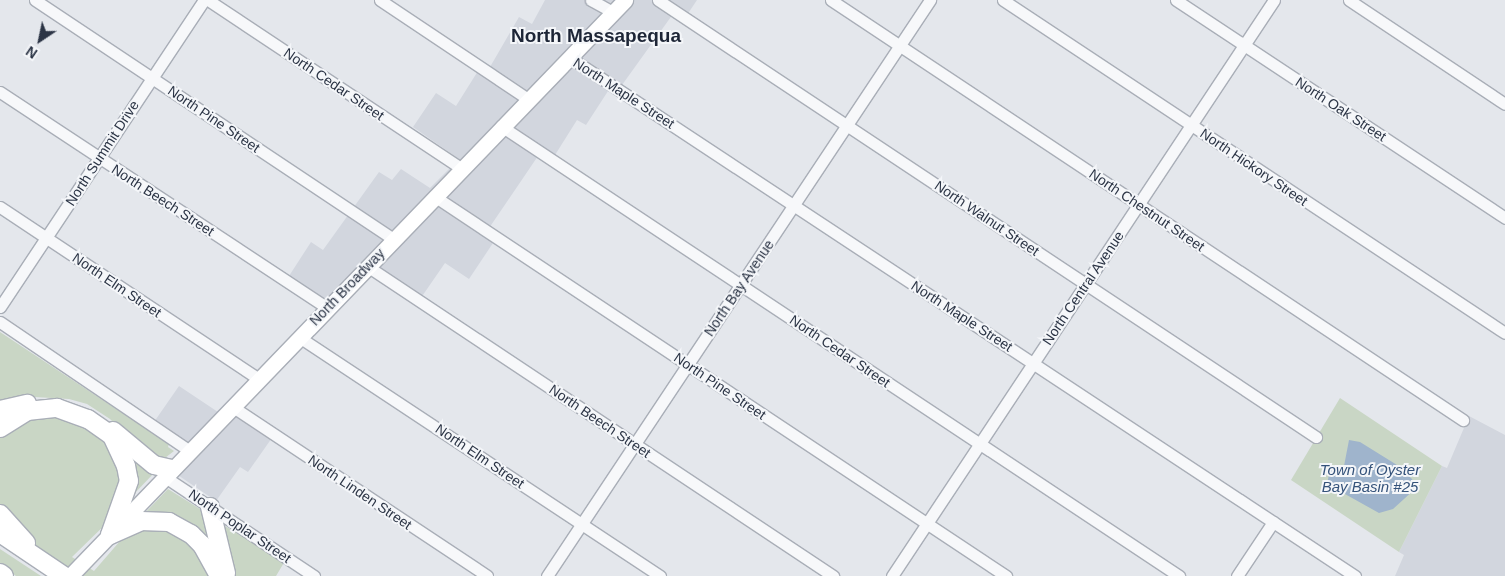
<!DOCTYPE html>
<style>
body{margin:0}
#map{position:relative;width:1505px;height:576px;overflow:hidden;background:#e4e7ec;font-family:Helvetica,sans-serif}
div>[style]{position:absolute}
.built>*{inset:0;background:#d2d6de}
.green>*{inset:0;background:#c9d6c5}
.water>*{inset:0;background:#9fb4cc}
.roads{filter:drop-shadow(1px 0 #a9aeb7) drop-shadow(-1px 0 #a9aeb7) drop-shadow(0 1px #a9aeb7) drop-shadow(0 -1px #a9aeb7)}
.minor>*{height:11px;margin:-5.5px;padding:0 5.5px;transform-origin:5.5px;border-radius:5.5px;background:#f7f8fa}
.major>*{height:15px;margin:-7.5px;padding:0 7.5px;transform-origin:7.5px;border-radius:7.5px;background:#fff}
.highway>*{height:18px;margin:-9px;padding:0 9px;transform-origin:9px;border-radius:9px;background:#fff}
span{translate:-50% -50%;white-space:nowrap;text-align:center;line-height:1.15;-webkit-text-stroke:4px #f4f6f9;paint-order:stroke}
.street-label{font-size:14px;color:#2b3445}
.water-label{font-size:15px;color:#34527a;font-style:italic}
.district-label{font-size:19px;color:#1d2536;font-weight:700}
.north{position:absolute;left:15px;top:15px;width:50px;height:50px;-webkit-text-stroke:4px #f4f6f9;paint-order:stroke;rotate:214deg;font-size:14px;font-weight:700;line-height:20px;text-align:center;color:#2b3445}
.north::after{content:'';display:block;margin:auto;width:18px;height:22px;background:#2b3445;clip-path:polygon(50% 0,100% 100%,50% 72%,0 100%)}
</style>
<div id="map">
<div class="built">
<div style="clip-path:polygon(545px 0,697px 0,683px 21px,673px 14px,617px 92px,610px 88px,586px 125px,577px 120px,550px 163px,538px 156px,485px 234px,495px 240px,469px 279px,445px 263px,416px 305px,360px 267px,327px 301px,289px 276px,311px 242px,323px 250px,379px 172px,392px 180px,401px 169px,430px 188px,459px 159px,413px 127px,436px 93px,456px 106px,483px 63px,490px 67px,519px 17px,532px 24px)"></div>
<div style="clip-path:polygon(179px 386px,218px 412px,227px 404px,274px 435px,248px 472px,240px 467px,216px 501px,169px 469px,186px 445px,154px 422px)"></div>
<div style="clip-path:polygon(1469px 416px,1505px 435px,1505px 576px,1395px 576px,1404px 555px,1399px 552px,1442px 466px,1447px 468px)"></div>
</div>
<div class="green">
<div style="clip-path:polygon(0 332px,169px 444px,168px 447px,174px 451px,161px 461px,139px 448px,110px 419px,87px 404px,69px 399px,35px 397px,0 406px)"></div>
<div style="clip-path:polygon(1340px 398px,1442px 466px,1399px 552px,1291px 480px)"></div>
<div style="clip-path:polygon(48px 412px,83px 422px,111px 443px,123px 469px,113px 517px,72px 557px,94px 571px,127px 533px,160px 524px,200px 549px,214px 576px,76px 576px,34px 547px,0 513px,0 435px,20px 418px)"></div>
<div style="clip-path:polygon(130px 455px,156px 471px,132px 496px)"></div>
<div style="clip-path:polygon(168px 489px,200px 509px,212px 540px,203px 541px,141px 517px)"></div>
<div style="clip-path:polygon(225px 526px,230px 529px,235px 527px,285px 561px,276px 576px,231px 576px,221px 527px)"></div>
<div style="clip-path:polygon(0 549px,41px 576px,16px 576px,0 565px)"></div>
</div>
<div class="water">
<div style="clip-path:polygon(1349px 440px,1360px 442px,1397px 465px,1412px 479px,1415px 489px,1393px 509px,1379px 513px,1327px 484px,1330px 470px,1344px 466px)"></div>
</div>
<div class="roads">
<div class="minor">
<div style="left:35px;top:0;width:430px;rotate:33.7deg"></div>
<div style="left:208px;top:0;width:304px;rotate:33.6deg"></div>
<div style="left:380px;top:0;width:178px;rotate:33.8deg"></div>
<div style="left:591px;top:0;width:25px;rotate:29deg"></div>
<div style="left:658px;top:0;width:790px;rotate:33.59deg"></div>
<div style="left:831px;top:0;width:759px;rotate:33.61deg"></div>
<div style="left:1003px;top:0;width:602px;rotate:33.56deg"></div>
<div style="left:1176px;top:0;width:395px;rotate:33.5deg"></div>
<div style="left:1349px;top:0;width:187px;rotate:33.7deg"></div>
<div style="left:569px;top:57px;width:942px;rotate:33.44deg"></div>
<div style="left:0;top:92px;width:392px;rotate:33.4deg"></div>
<div style="left:501px;top:126px;width:814px;rotate:33.57deg"></div>
<div style="left:434px;top:196px;width:687px;rotate:33.6deg"></div>
<div style="left:0;top:207px;width:311px;rotate:33.6deg"></div>
<div style="left:367px;top:266px;width:560px;rotate:33.63deg"></div>
<div style="left:0;top:307px;width:369px;rotate:-56.4deg"></div>
<div style="left:0;top:322px;width:230px;rotate:34.2deg"></div>
<div style="left:299px;top:337px;width:433px;rotate:33.5deg"></div>
<div style="left:233px;top:407px;width:305px;rotate:33.6deg"></div>
<div style="left:165px;top:477px;width:179px;rotate:33.6deg"></div>
<div style="left:547px;top:576px;width:692px;rotate:-56.38deg"></div>
<div style="left:892px;top:576px;width:691px;rotate:-56.45deg"></div>
<div style="left:1237px;top:576px;width:65px;rotate:-56.3deg"></div>
</div>
<div class="major">
<div style="left:70px;top:576px;width:800px;rotate:-46.06deg"></div>
</div>
<div class="highway">
<div style="left:0;top:410px;width:28px;rotate:-13deg"></div>
<div style="left:0;top:428px;width:32px;rotate:-32deg"></div>
<div style="left:27px;top:411px;width:30px;rotate:-6deg"></div>
<div style="left:57px;top:408px;width:33px;rotate:20deg"></div>
<div style="left:88px;top:419px;width:29px;rotate:35deg"></div>
<div style="left:112px;top:436px;width:33px;rotate:65deg"></div>
<div style="left:126px;top:466px;width:15px;rotate:79deg"></div>
<div style="left:129px;top:481px;width:57px;rotate:109.4deg"></div>
<div style="left:113px;top:431px;width:53px;rotate:39.7deg"></div>
<div style="left:154px;top:465px;width:18px;rotate:13deg"></div>
<div style="left:210px;top:507px;width:68px;rotate:76.4deg"></div>
<div style="left:0;top:514px;width:39px;rotate:48deg"></div>
<div style="left:0;top:533px;width:77px;rotate:33.9deg"></div>
<div style="left:110px;top:535px;width:34px;rotate:-24deg"></div>
<div style="left:141px;top:521px;width:28px;rotate:2deg"></div>
<div style="left:169px;top:522px;width:25px;rotate:29deg"></div>
<div style="left:191px;top:534px;width:16px;rotate:45deg"></div>
<div style="left:202px;top:545px;width:35px;rotate:61deg"></div>
<div style="left:0;top:573px;width:5px;rotate:37deg"></div>
</div>
</div>
<div class="street-label">
<span style="left:334px;top:84px;rotate:34deg">North Cedar Street</span>
<span style="left:624px;top:93px;rotate:33deg">North Maple Street</span>
<span style="left:1341px;top:109px;rotate:33deg">North Oak Street</span>
<span style="left:214px;top:119px;rotate:34deg">North Pine Street</span>
<span style="left:102px;top:153px;rotate:-57deg">North Summit Drive</span>
<span style="left:1254px;top:167px;rotate:34deg">North Hickory Street</span>
<span style="left:163px;top:200px;rotate:33deg">North Beech Street</span>
<span style="left:1147px;top:210px;rotate:34deg">North Chestnut Street</span>
<span style="left:987px;top:218px;rotate:34deg">North Walnut Street</span>
<span style="left:117px;top:285px;rotate:34deg">North Elm Street</span>
<span style="left:347px;top:287px;rotate:-46deg">North Broadway</span>
<span style="left:739px;top:288px;rotate:-56deg">North Bay Avenue</span>
<span style="left:1083px;top:288px;rotate:-56deg">North Central Avenue</span>
<span style="left:962px;top:316px;rotate:33deg">North Maple Street</span>
<span style="left:840px;top:351px;rotate:34deg">North Cedar Street</span>
<span style="left:720px;top:386px;rotate:34deg">North Pine Street</span>
<span style="left:600px;top:421px;rotate:34deg">North Beech Street</span>
<span style="left:480px;top:456px;rotate:34deg">North Elm Street</span>
<span style="left:360px;top:492px;rotate:34deg">North Linden Street</span>
<span style="left:240px;top:526px;rotate:34deg">North Poplar Street</span>
</div>
<div class="water-label">
<span style="left:1370px;top:478px">Town of Oyster<br>Bay Basin #25</span>
</div>
<div class="district-label">
<span style="left:596px;top:36px">North Massapequa</span>
</div>
<div class="north">N</div>
</div>
